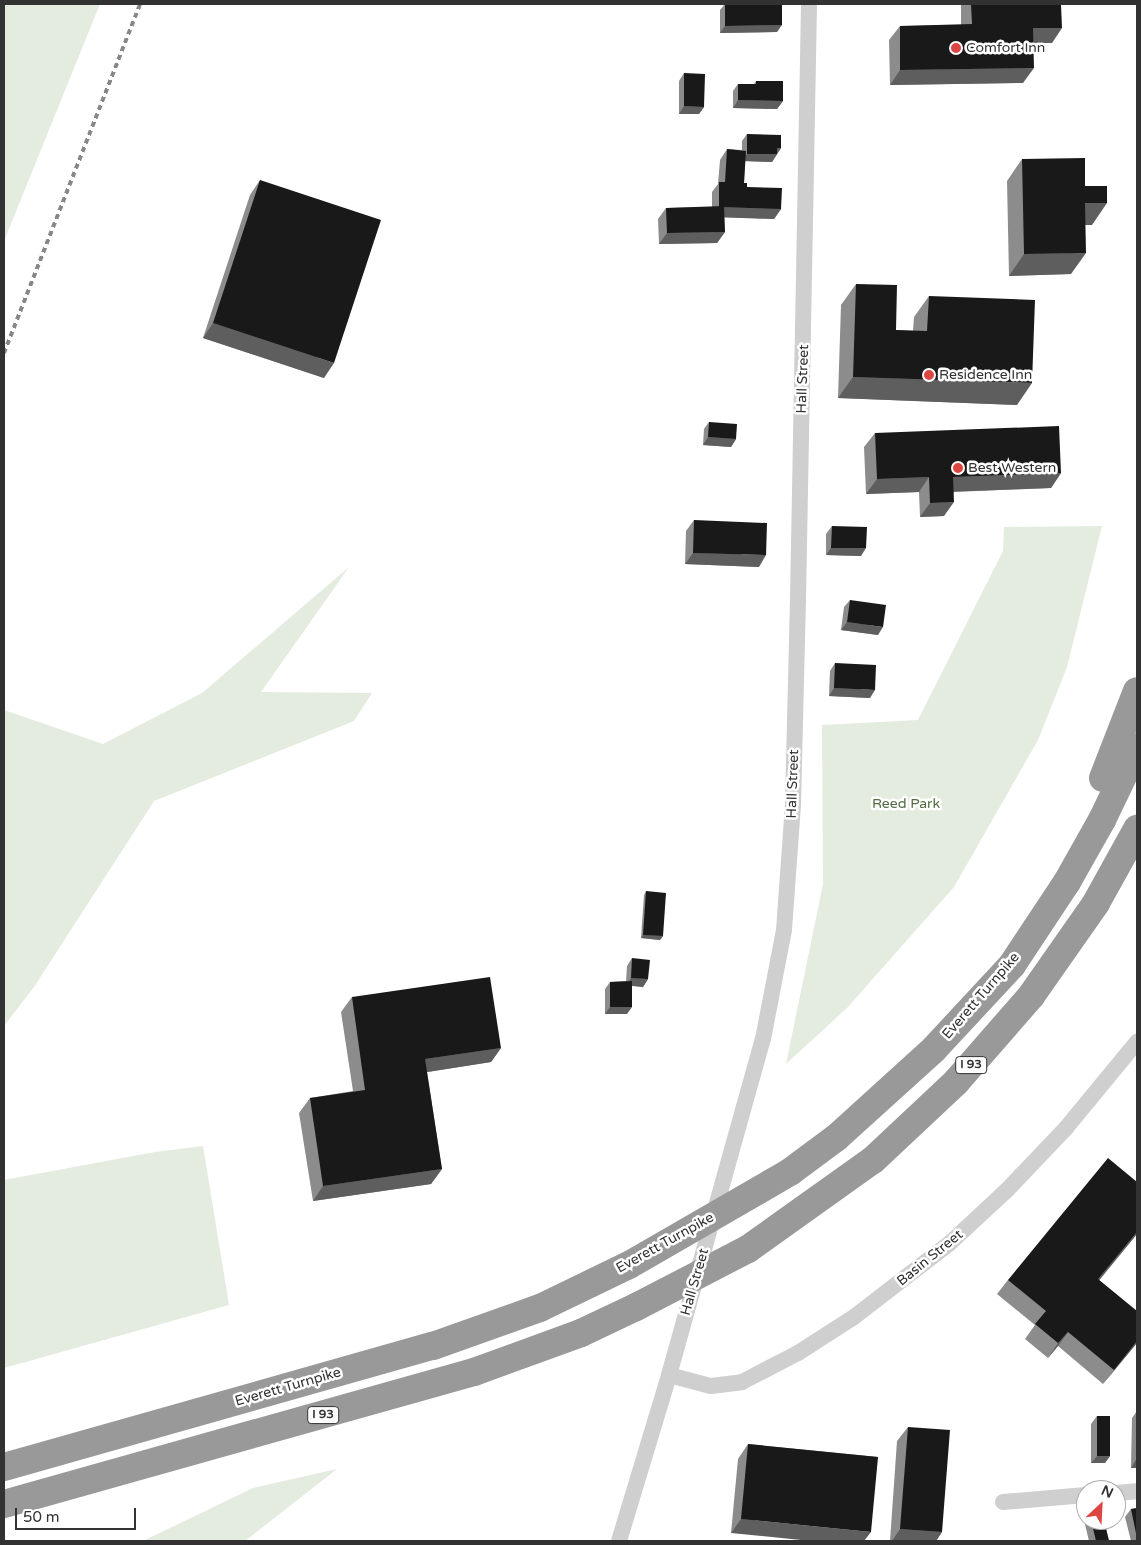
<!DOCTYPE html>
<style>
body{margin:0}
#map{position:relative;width:1141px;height:1545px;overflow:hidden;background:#fff;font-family:"Varela Round",sans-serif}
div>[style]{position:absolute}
.green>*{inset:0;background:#e4ebdf}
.minor>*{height:16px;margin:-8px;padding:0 8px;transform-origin:8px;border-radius:8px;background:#cfcfcf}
.motorway>*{height:28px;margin:-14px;padding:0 14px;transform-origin:14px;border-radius:14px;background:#999}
.rail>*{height:4px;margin-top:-2px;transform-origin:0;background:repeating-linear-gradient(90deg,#878787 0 5px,transparent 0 9px)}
.motorway-bridge>*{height:28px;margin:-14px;padding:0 14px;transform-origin:14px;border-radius:14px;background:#999}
.wall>*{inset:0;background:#8c8c8c}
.shaded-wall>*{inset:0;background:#5e5e5e}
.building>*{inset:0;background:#191919}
.dots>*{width:14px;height:14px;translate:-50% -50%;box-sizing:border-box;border:2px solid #fff;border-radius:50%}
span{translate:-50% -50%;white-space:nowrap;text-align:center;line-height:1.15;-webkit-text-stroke:5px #fff;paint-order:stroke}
.shield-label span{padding:1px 4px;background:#fff;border:1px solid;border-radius:4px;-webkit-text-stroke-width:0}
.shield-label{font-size:12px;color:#323232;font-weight:700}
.poi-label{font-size:14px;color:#323232}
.left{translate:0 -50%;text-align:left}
.street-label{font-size:14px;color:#323232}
.park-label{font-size:14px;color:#516c41}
.frame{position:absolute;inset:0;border:5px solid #323232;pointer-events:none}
.north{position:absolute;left:1076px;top:1480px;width:50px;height:50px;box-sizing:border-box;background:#fff;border:1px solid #adadad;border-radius:50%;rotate:25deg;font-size:14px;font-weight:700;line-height:20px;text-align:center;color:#323232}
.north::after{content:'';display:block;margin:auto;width:18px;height:22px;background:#dc4642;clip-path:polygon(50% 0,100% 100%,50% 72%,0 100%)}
.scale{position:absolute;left:15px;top:1508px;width:121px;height:22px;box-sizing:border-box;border:2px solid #323232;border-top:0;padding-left:6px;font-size:15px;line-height:18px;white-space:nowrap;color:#323232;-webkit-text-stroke:4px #fff;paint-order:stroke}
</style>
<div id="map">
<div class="green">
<div style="clip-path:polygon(4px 4px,100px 4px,4px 241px)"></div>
<div style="clip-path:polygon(1102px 526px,1067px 667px,1038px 740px,954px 887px,847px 1008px,786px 1064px,823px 884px,822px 725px,918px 720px,1003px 551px,1004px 527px)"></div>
<div style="clip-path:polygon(349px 567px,261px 692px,372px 693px,354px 721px,154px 801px,34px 987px,4px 1026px,4px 710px,103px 744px,202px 693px)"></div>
<div style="clip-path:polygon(203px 1146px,229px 1305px,4px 1368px,4px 1180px,155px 1152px)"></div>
<div style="clip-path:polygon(337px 1469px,245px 1541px,143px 1541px,253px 1488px)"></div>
</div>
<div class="minor">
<div style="left:669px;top:1375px;width:43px;rotate:14.7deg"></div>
<div style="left:711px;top:1386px;width:31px;rotate:-7deg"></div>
<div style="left:742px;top:1382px;width:63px;rotate:-27.4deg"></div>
<div style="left:798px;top:1353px;width:67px;rotate:-32.7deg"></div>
<div style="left:854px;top:1317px;width:121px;rotate:-37.6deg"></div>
<div style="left:950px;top:1243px;width:78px;rotate:-42.9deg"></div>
<div style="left:1007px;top:1190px;width:86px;rotate:-46.4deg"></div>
<div style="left:1066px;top:1128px;width:112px;rotate:-50.5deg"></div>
<div style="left:1116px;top:1493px;width:21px;rotate:-5deg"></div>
<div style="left:1003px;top:1502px;width:83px;rotate:-4.8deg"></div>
<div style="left:619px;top:1541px;width:173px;rotate:-73.2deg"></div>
<div style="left:669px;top:1375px;width:349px;rotate:-74.4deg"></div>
<div style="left:763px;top:1039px;width:111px;rotate:-79.1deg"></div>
<div style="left:784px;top:930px;width:126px;rotate:-85.9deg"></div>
<div style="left:793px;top:804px;width:205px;rotate:-88.6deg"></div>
<div style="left:798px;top:599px;width:595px;rotate:-88.94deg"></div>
</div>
<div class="motorway">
<div style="left:1103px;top:778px;width:93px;rotate:-68.7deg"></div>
<div style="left:790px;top:1172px;width:57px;rotate:-36.5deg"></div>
<div style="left:836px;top:1138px;width:132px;rotate:-42.2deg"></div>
<div style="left:934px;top:1049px;width:115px;rotate:-47.1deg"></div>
<div style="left:1012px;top:965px;width:100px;rotate:-56.5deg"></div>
<div style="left:1067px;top:882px;width:71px;rotate:-60.6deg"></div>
<div style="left:1102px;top:820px;width:81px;rotate:-64.4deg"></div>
<div style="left:748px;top:1249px;width:153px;rotate:-35.5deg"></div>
<div style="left:873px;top:1160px;width:114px;rotate:-43.2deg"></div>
<div style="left:956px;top:1082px;width:114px;rotate:-48.9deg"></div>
<div style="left:1031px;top:996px;width:113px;rotate:-55deg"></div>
<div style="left:1096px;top:903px;width:85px;rotate:-61deg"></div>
<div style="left:4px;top:1467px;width:446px;rotate:-15.8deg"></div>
<div style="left:433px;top:1346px;width:114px;rotate:-19.6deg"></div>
<div style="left:540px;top:1308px;width:99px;rotate:-25.8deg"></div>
<div style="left:4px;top:1504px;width:488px;rotate:-15.7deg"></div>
<div style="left:474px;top:1372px;width:114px;rotate:-20deg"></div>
<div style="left:581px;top:1333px;width:61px;rotate:-25.3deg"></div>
</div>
<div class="rail">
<div style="left:4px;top:353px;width:375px;rotate:-68.7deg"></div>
</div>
<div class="motorway-bridge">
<div style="left:629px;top:1265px;width:186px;rotate:-30deg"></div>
<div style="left:636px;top:1307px;width:126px;rotate:-27.4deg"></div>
</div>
<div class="wall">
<div style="clip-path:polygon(725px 4px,782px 4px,777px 32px,720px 33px,720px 10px)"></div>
<div style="clip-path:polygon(961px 4px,1061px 4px,1052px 43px,1033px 43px,1023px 83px,890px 85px,889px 40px,900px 26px,961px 25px)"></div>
<div style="clip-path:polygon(684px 73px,704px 107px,699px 114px,679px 114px,679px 81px)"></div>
<div style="clip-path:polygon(756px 81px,783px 101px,777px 109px,733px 108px,733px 91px,738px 84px,754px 84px)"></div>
<div style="clip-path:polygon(747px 134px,781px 148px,772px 162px,745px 161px,744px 183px,747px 187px,781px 209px,774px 219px,724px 217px,725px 232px,717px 243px,659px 244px,658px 219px,666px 208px,712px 207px,712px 192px,718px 184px,720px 160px,727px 149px,742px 150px,742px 141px)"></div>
<div style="clip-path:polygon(1022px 159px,1085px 186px,1092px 225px,1085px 225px,1071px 274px,1009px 276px,1007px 181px)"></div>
<div style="clip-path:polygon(260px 180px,324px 378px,203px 338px,250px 195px)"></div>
<div style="clip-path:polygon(856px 284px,896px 330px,913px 331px,914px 317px,929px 296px,1017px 405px,838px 398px,841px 305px)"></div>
<div style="clip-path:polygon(709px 422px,736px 439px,731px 447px,703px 445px,704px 429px)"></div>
<div style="clip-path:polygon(875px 433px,1061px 473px,1051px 488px,954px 492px,944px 516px,920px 517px,919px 492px,866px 494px,864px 447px)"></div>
<div style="clip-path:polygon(694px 520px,759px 567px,685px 564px,686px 531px)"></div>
<div style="clip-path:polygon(832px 526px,861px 556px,826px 555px,826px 534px)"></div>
<div style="clip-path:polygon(850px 600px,878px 635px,841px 630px,844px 607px)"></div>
<div style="clip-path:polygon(835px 663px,870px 698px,829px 696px,830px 671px)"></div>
<div style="clip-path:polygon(646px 891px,663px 936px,660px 940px,641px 938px,644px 895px)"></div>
<div style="clip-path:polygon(632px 958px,648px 979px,643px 987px,632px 986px,627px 1014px,605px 1014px,605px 989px,610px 982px,626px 981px,627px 966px)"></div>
<div style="clip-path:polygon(352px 997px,501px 1048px,491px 1062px,427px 1072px,442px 1169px,431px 1184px,313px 1201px,299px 1113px,310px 1098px,353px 1091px,341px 1012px)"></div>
<div style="clip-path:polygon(1137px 1182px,1137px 1234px,1099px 1280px,1137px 1343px,1103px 1384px,1058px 1346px,1048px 1358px,1025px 1339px,1035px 1325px,997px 1294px,1008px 1280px)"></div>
<div style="clip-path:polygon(1137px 1411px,1137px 1468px,1131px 1468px,1132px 1418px)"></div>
<div style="clip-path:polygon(1097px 1416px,1110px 1456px,1105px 1463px,1091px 1463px,1091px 1424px)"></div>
<div style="clip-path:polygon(908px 1427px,942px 1532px,936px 1541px,890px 1541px,897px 1441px)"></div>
<div style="clip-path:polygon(748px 1444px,878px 1457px,731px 1533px,738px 1459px)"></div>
<div style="clip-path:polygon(1137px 1508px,1137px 1541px,1131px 1541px,1125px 1517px,1131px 1509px)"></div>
<div style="clip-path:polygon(1086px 1518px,1086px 1520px,1104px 1520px,1109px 1541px,1089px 1541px,1084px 1520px)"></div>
</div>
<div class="shaded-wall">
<div style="clip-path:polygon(782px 25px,777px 32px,720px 33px,725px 26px)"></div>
<div style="clip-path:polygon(1033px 28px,1062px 28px,1052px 43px,1023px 43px)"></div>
<div style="clip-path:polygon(1034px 68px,1023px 83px,890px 85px,900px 70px)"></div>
<div style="clip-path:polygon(738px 100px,783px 101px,777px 109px,733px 108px)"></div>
<div style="clip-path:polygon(684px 106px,704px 107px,699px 114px,679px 114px)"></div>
<div style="clip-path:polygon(777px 148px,781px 148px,772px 162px,741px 161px,747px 154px)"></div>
<div style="clip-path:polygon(1085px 203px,1107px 203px,1092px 225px,1070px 225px)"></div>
<div style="clip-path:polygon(719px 207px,781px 209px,774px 219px,711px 217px)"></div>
<div style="clip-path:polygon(725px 232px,717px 243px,659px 244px,667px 233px)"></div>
<div style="clip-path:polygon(1086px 253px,1071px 274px,1009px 276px,1024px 254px)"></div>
<div style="clip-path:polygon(213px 323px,334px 363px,324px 378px,203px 338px)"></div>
<div style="clip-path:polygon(853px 377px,1032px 383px,1017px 405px,838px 398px)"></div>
<div style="clip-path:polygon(708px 437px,736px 439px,731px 447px,703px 445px)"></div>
<div style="clip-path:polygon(1061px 473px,1051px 488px,943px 492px,953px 477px)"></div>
<div style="clip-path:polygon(929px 477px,919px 492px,866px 494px,877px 479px)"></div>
<div style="clip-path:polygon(954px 502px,944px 516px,920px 517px,930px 503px)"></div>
<div style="clip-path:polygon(831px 548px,866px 548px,861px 556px,826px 555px)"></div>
<div style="clip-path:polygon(693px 553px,766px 555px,759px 567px,685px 564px)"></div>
<div style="clip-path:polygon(847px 622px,883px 627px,878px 635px,841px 630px)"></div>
<div style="clip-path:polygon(834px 688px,875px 690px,870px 698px,829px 696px)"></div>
<div style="clip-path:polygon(643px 935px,663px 936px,660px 940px,641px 938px)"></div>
<div style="clip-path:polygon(631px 978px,648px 979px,643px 987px,626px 985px)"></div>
<div style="clip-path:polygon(610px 1007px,632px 1007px,627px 1014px,605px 1014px)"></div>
<div style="clip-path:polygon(501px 1048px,491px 1062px,415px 1074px,425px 1059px)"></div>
<div style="clip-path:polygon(442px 1169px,431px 1184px,313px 1201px,323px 1186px)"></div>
<div style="clip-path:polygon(1137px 1232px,1137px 1234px,1088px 1294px,1098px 1279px)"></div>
<div style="clip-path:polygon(1068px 1332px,1058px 1346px,1048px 1358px,1058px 1343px)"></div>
<div style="clip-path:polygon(1137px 1341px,1137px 1343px,1103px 1384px,1114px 1370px)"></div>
<div style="clip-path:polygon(1097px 1456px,1110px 1456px,1105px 1463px,1091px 1463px)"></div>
<div style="clip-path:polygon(1137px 1458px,1137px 1468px,1131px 1468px)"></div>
<div style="clip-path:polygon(741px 1519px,871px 1532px,864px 1541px,811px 1541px,731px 1533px)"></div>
<div style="clip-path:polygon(900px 1529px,942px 1532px,936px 1541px,892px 1541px)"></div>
</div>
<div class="building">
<div style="clip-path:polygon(725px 4px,782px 4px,782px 25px,725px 26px)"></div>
<div style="clip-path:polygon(971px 4px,1061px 4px,1062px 28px,1033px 28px,1034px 68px,900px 70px,900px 26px,972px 24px)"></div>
<div style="clip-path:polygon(684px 73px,705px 74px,704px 107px,684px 106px)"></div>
<div style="clip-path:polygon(756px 81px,783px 81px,783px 101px,738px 100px,738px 84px,756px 84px)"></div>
<div style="clip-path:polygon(747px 134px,781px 135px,781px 148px,777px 148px,777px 154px,747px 154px)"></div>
<div style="clip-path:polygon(727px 149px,746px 151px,744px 183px,747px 183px,747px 187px,782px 188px,781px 209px,719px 207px,719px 182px,725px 182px)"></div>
<div style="clip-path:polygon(1085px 158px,1085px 186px,1107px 186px,1107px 203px,1085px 203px,1086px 253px,1024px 254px,1022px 159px)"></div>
<div style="clip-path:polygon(260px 180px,381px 220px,334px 363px,213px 323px)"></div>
<div style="clip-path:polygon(724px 206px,725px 232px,667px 233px,666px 208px)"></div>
<div style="clip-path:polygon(856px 284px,897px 285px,896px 330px,927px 331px,929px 296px,1035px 300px,1032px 383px,853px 377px)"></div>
<div style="clip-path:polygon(709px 422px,737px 424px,736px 439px,708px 437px)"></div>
<div style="clip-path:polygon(1059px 426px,1061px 473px,953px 477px,954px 502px,930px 503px,929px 477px,877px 479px,875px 433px)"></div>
<div style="clip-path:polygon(694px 520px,767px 523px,766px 555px,693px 553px)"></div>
<div style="clip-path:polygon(832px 526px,867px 527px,866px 548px,831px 548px)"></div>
<div style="clip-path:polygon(850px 600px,886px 605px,883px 627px,847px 622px)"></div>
<div style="clip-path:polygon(835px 663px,876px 665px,875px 690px,834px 688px)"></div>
<div style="clip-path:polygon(646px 891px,666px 893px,663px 936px,643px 935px)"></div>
<div style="clip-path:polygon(632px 958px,650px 960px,648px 979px,631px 978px)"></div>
<div style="clip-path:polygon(490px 977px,501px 1048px,425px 1059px,442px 1169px,323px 1186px,310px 1098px,365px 1090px,352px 997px)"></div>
<div style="clip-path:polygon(632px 981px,632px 1007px,610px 1007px,610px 982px)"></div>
<div style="clip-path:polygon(1108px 1158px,1137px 1182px,1137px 1232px,1098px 1279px,1137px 1311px,1137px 1341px,1114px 1370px,1068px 1332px,1058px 1343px,1035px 1324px,1046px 1311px,1008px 1280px)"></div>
<div style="clip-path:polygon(1097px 1416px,1110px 1416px,1110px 1456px,1097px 1456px)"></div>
<div style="clip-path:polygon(908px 1427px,950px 1430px,942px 1532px,900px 1529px)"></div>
<div style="clip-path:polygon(748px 1444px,878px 1457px,871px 1532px,741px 1519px)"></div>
<div style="clip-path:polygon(1137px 1508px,1137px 1538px,1131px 1509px)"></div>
<div style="clip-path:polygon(1091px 1520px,1104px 1520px,1109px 1541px,1096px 1541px)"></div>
</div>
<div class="dots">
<div style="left:956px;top:48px;background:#dc4642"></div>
<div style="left:929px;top:375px;background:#dc4642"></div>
<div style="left:958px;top:468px;background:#dc4642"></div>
</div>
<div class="shield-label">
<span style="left:971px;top:1065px">I 93</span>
<span style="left:323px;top:1415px">I 93</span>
</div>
<div class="poi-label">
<span class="left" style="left:966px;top:48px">Comfort Inn</span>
<span class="left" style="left:939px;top:375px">Residence Inn</span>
<span class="left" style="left:968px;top:468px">Best Western</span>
</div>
<div class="street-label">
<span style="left:803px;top:379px;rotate:-88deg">Hall Street</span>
<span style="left:793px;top:784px;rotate:-88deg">Hall Street</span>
<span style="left:981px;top:996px;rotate:-49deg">Everett Turnpike</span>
<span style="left:665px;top:1243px;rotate:-29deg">Everett Turnpike</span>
<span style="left:930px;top:1258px;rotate:-39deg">Basin Street</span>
<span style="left:695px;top:1282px;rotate:-74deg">Hall Street</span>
<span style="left:288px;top:1387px;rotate:-16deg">Everett Turnpike</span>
</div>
<div class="park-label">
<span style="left:906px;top:804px">Reed Park</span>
</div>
<div class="frame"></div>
<div class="north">N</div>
<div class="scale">50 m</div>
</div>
